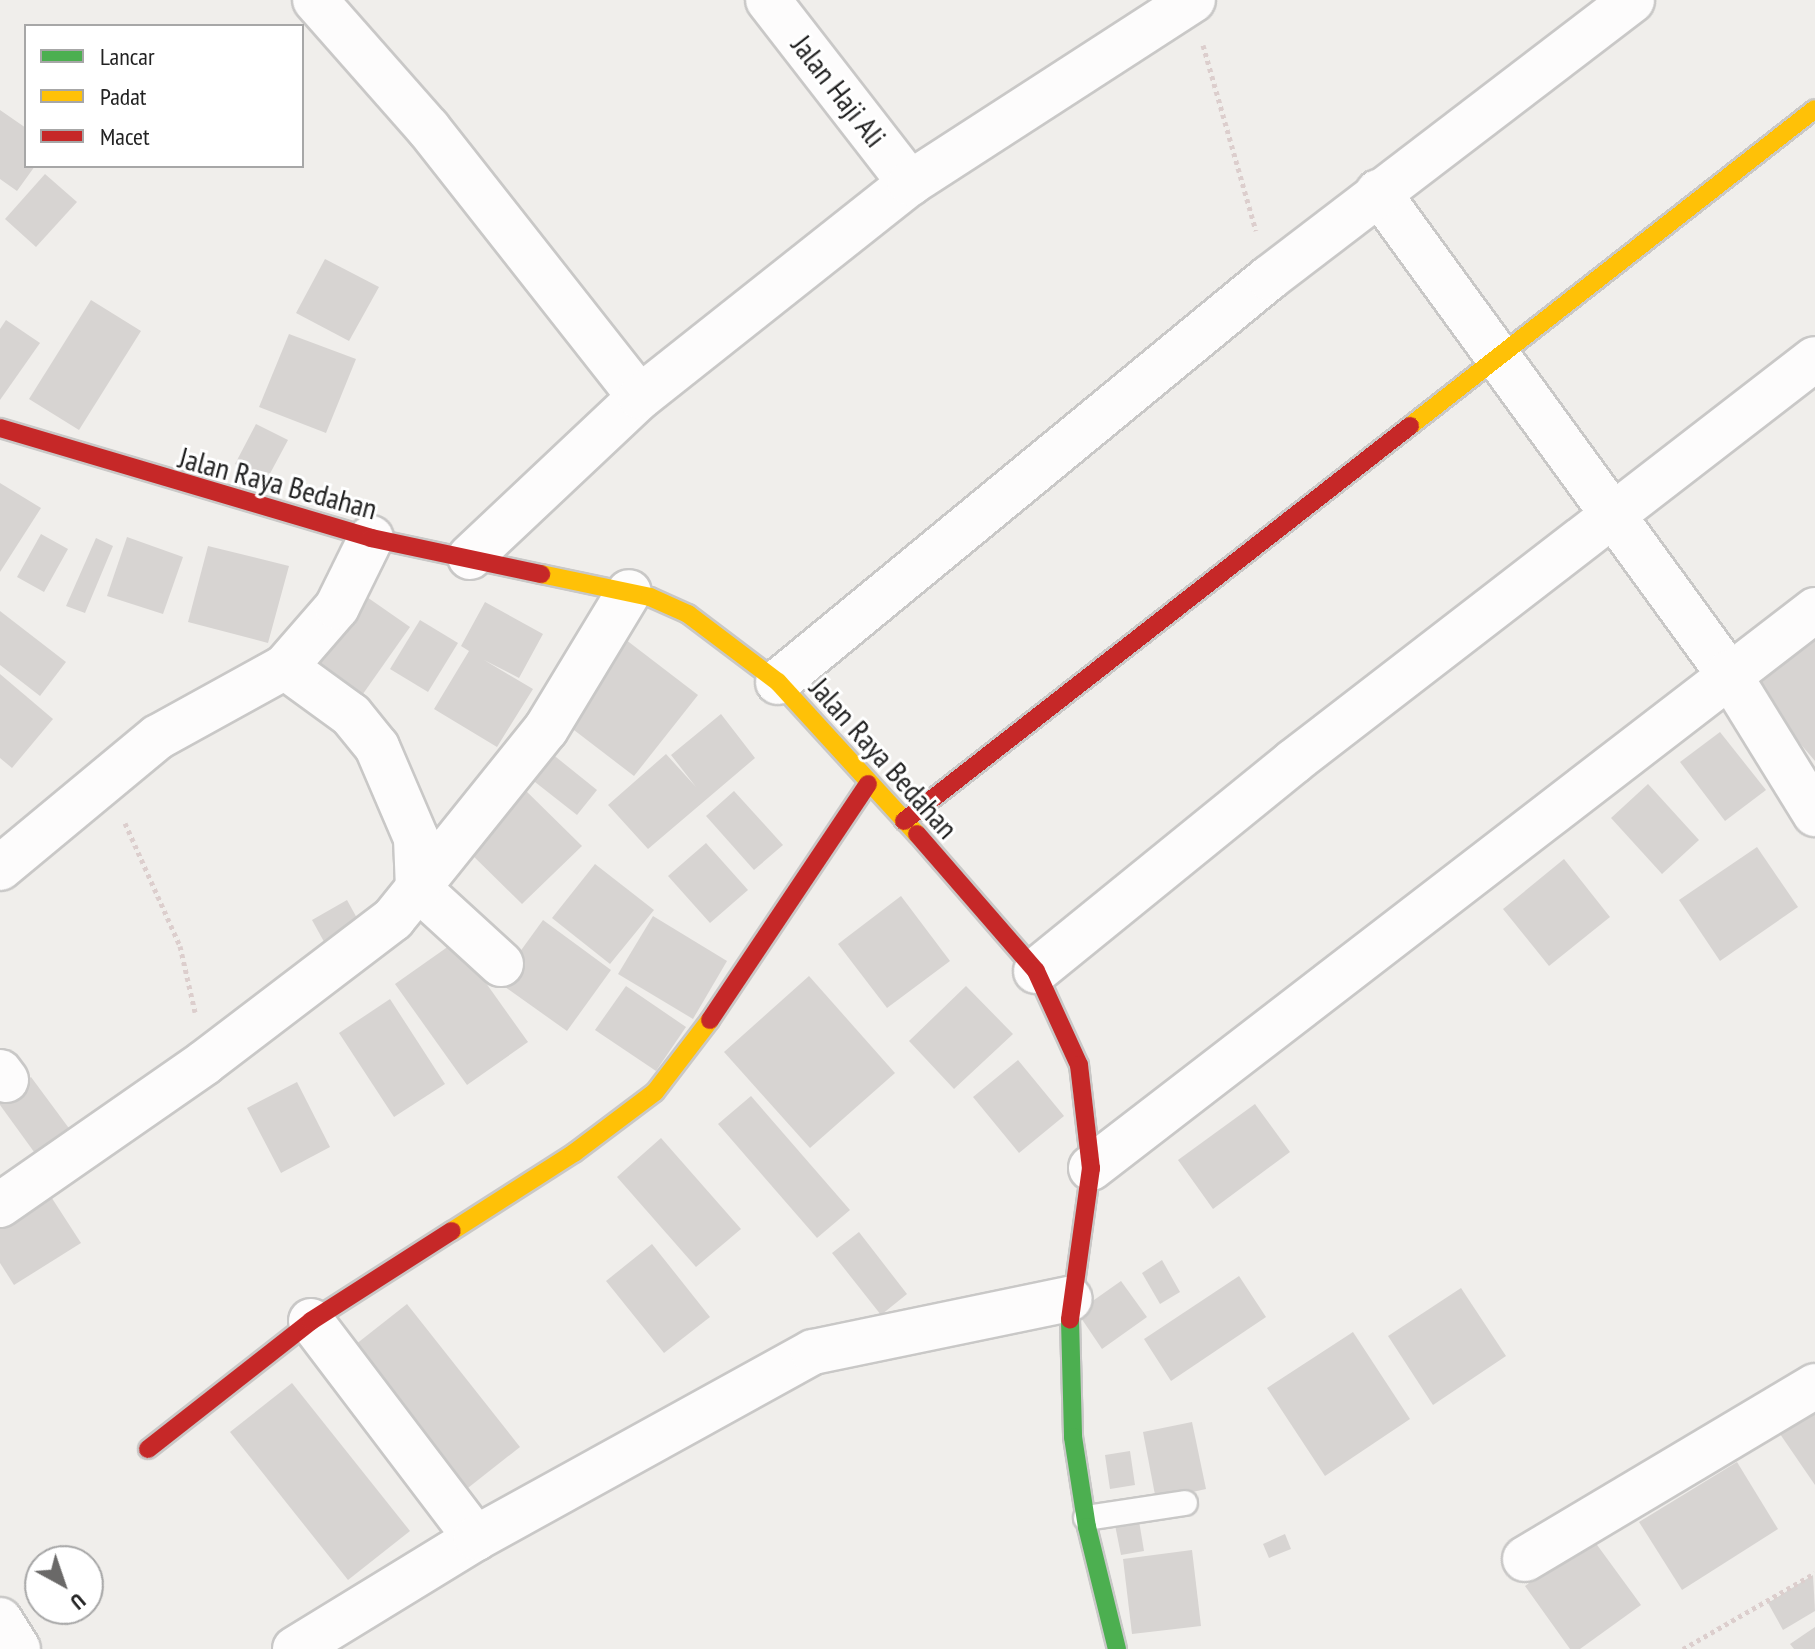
<!DOCTYPE html>
<style>
body{margin:0}
#map{position:relative;width:1815px;height:1649px;overflow:hidden;background:#f0eeeb;font-family:"PT Sans Narrow",sans-serif}
div>[style]{position:absolute}
.building>*{inset:0;background:#d7d4d2}
.path>*{height:5px;margin-top:-2.5px;transform-origin:0;background:repeating-linear-gradient(90deg,#dccecd 0 4px,transparent 0 8px)}
.roads{filter:drop-shadow(2px 0 #c9c8c7) drop-shadow(-2px 0 #c9c8c7) drop-shadow(0 2px #c9c8c7) drop-shadow(0 -2px #c9c8c7)}
.lane>*{height:24px;margin:-12px;padding:0 12px;transform-origin:12px;border-radius:12px;background:#fdfcfc}
.street>*{height:44px;margin:-22px;padding:0 22px;transform-origin:22px;border-radius:22px;background:#fdfcfc}
.fast>*{height:18px;margin:-9px;padding:0 9px;transform-origin:9px;border-radius:9px;background:#4caf50}
.slow>*{height:18px;margin:-9px;padding:0 9px;transform-origin:9px;border-radius:9px;background:#ffc107}
.jam>*{height:18px;margin:-9px;padding:0 9px;transform-origin:9px;border-radius:9px;background:#c62828}
span{translate:-50% -50%;white-space:nowrap;text-align:center;line-height:1.15;-webkit-text-stroke:6px #fff;paint-order:stroke}
.street-label{font-size:30px;color:#222}
.legend{position:absolute;left:24px;top:24px;width:280px;height:144px;box-sizing:border-box;background:#fff;border:2px solid #a7a7a7;margin:0;padding:10px 14px;list-style:none;font-size:24px;color:#222}
.legend li{display:flex;align-items:center;gap:16px;height:40px}
.legend b{width:40px;border:2px solid #a7a7a7}
.north{position:absolute;left:24px;top:1545px;width:80px;height:80px;box-sizing:border-box;background:#fff;border:2px solid #a7a7a7;border-radius:50%;rotate:140deg;font-size:22px;font-weight:700;line-height:32px;text-align:center;color:#222}
.north::after{content:'';display:block;margin:auto;width:28px;height:36px;background:#6a6968;clip-path:polygon(50% 0,100% 100%,50% 72%,0 100%)}
</style>
<div id="map">
<div class="building">
<div style="clip-path:polygon(0 110px,26px 128px,26px 166px,35px 166px,17px 191px,0 179px)"></div>
<div style="clip-path:polygon(45px 174px,77px 202px,36px 247px,5px 219px)"></div>
<div style="clip-path:polygon(325px 259px,379px 287px,349px 341px,296px 313px)"></div>
<div style="clip-path:polygon(91px 300px,141px 331px,79px 430px,29px 399px)"></div>
<div style="clip-path:polygon(6px 320px,40px 343px,0 400px,0 329px)"></div>
<div style="clip-path:polygon(289px 334px,356px 359px,326px 433px,259px 407px)"></div>
<div style="clip-path:polygon(256px 424px,288px 440px,266px 481px,235px 464px)"></div>
<div style="clip-path:polygon(0 483px,41px 508px,0 572px)"></div>
<div style="clip-path:polygon(41px 534px,68px 549px,44px 592px,17px 577px)"></div>
<div style="clip-path:polygon(127px 537px,183px 557px,163px 614px,107px 596px)"></div>
<div style="clip-path:polygon(96px 538px,113px 546px,85px 613px,66px 606px)"></div>
<div style="clip-path:polygon(208px 546px,289px 566px,268px 643px,188px 622px)"></div>
<div style="clip-path:polygon(364px 595px,410px 627px,358px 701px,313px 669px)"></div>
<div style="clip-path:polygon(485px 602px,543px 634px,519px 678px,484px 660px,533px 689px,497px 747px,434px 709px,469px 651px,461px 646px)"></div>
<div style="clip-path:polygon(0 611px,66px 662px,40px 696px,0 665px)"></div>
<div style="clip-path:polygon(420px 620px,458px 643px,428px 692px,390px 669px)"></div>
<div style="clip-path:polygon(1815px 630px,1815px 761px,1747px 681px)"></div>
<div style="clip-path:polygon(621px 636px,698px 695px,634px 776px,557px 717px)"></div>
<div style="clip-path:polygon(0 674px,53px 719px,12px 768px,0 758px)"></div>
<div style="clip-path:polygon(721px 714px,755px 758px,648px 849px,608px 805px,666px 754px,696px 787px,671px 755px)"></div>
<div style="clip-path:polygon(1720px 732px,1766px 790px,1725px 821px,1680px 762px)"></div>
<div style="clip-path:polygon(541px 745px,597px 790px,577px 815px,521px 771px)"></div>
<div style="clip-path:polygon(519px 784px,582px 846px,522px 904px,460px 843px)"></div>
<div style="clip-path:polygon(1648px 784px,1699px 840px,1662px 874px,1611px 818px)"></div>
<div style="clip-path:polygon(734px 791px,783px 845px,754px 870px,706px 816px)"></div>
<div style="clip-path:polygon(706px 843px,748px 890px,710px 923px,668px 876px)"></div>
<div style="clip-path:polygon(1757px 847px,1798px 907px,1720px 961px,1679px 900px)"></div>
<div style="clip-path:polygon(1564px 859px,1610px 917px,1549px 966px,1503px 909px)"></div>
<div style="clip-path:polygon(595px 864px,654px 910px,610px 964px,552px 918px)"></div>
<div style="clip-path:polygon(901px 896px,950px 961px,887px 1008px,838px 944px)"></div>
<div style="clip-path:polygon(347px 900px,363px 929px,328px 949px,312px 920px)"></div>
<div style="clip-path:polygon(653px 916px,727px 961px,693px 1019px,618px 974px)"></div>
<div style="clip-path:polygon(543px 920px,611px 970px,567px 1031px,498px 982px)"></div>
<div style="clip-path:polygon(456px 941px,528px 1042px,467px 1085px,395px 984px)"></div>
<div style="clip-path:polygon(809px 976px,895px 1073px,810px 1148px,724px 1052px)"></div>
<div style="clip-path:polygon(626px 986px,686px 1027px,656px 1071px,595px 1030px)"></div>
<div style="clip-path:polygon(966px 986px,1013px 1034px,954px 1089px,909px 1041px)"></div>
<div style="clip-path:polygon(390px 999px,445px 1084px,394px 1117px,339px 1033px)"></div>
<div style="clip-path:polygon(1018px 1060px,1064px 1116px,1019px 1153px,973px 1097px)"></div>
<div style="clip-path:polygon(31px 1077px,71px 1131px,37px 1156px,0 1105px,0 1099px)"></div>
<div style="clip-path:polygon(297px 1082px,330px 1147px,281px 1173px,247px 1108px)"></div>
<div style="clip-path:polygon(751px 1096px,850px 1210px,817px 1238px,718px 1124px)"></div>
<div style="clip-path:polygon(1255px 1104px,1290px 1152px,1213px 1209px,1178px 1160px)"></div>
<div style="clip-path:polygon(661px 1138px,741px 1229px,696px 1267px,617px 1177px)"></div>
<div style="clip-path:polygon(46px 1189px,81px 1243px,14px 1285px,0 1263px,0 1218px)"></div>
<div style="clip-path:polygon(859px 1232px,907px 1294px,881px 1315px,832px 1253px)"></div>
<div style="clip-path:polygon(652px 1244px,710px 1317px,664px 1353px,606px 1281px)"></div>
<div style="clip-path:polygon(1162px 1260px,1180px 1292px,1160px 1304px,1142px 1273px)"></div>
<div style="clip-path:polygon(1239px 1276px,1266px 1317px,1171px 1381px,1144px 1339px)"></div>
<div style="clip-path:polygon(1121px 1281px,1147px 1317px,1102px 1349px,1077px 1312px)"></div>
<div style="clip-path:polygon(1461px 1288px,1506px 1356px,1433px 1405px,1388px 1336px)"></div>
<div style="clip-path:polygon(407px 1304px,520px 1447px,459px 1495px,346px 1352px)"></div>
<div style="clip-path:polygon(1353px 1332px,1410px 1419px,1325px 1476px,1267px 1388px)"></div>
<div style="clip-path:polygon(292px 1383px,410px 1531px,348px 1580px,230px 1432px)"></div>
<div style="clip-path:polygon(1815px 1410px,1815px 1485px,1780px 1434px)"></div>
<div style="clip-path:polygon(1192px 1422px,1206px 1489px,1156px 1500px,1143px 1432px)"></div>
<div style="clip-path:polygon(1130px 1451px,1135px 1485px,1110px 1489px,1105px 1455px)"></div>
<div style="clip-path:polygon(1737px 1462px,1778px 1529px,1682px 1590px,1639px 1522px)"></div>
<div style="clip-path:polygon(1139px 1521px,1144px 1551px,1121px 1555px,1115px 1525px)"></div>
<div style="clip-path:polygon(1285px 1534px,1291px 1549px,1269px 1558px,1263px 1544px)"></div>
<div style="clip-path:polygon(1592px 1538px,1641px 1605px,1580px 1649px,1570px 1649px,1525px 1586px)"></div>
<div style="clip-path:polygon(1192px 1550px,1201px 1626px,1132px 1634px,1123px 1559px)"></div>
<div style="clip-path:polygon(1813px 1575px,1815px 1611px,1783px 1630px,1768px 1603px)"></div>
<div style="clip-path:polygon(1815px 1627px,1815px 1649px,1794px 1649px,1790px 1644px)"></div>
</div>
<div class="path">
<div style="left:1203px;top:45px;width:193px;rotate:74.1deg"></div>
<div style="left:125px;top:823px;width:135px;rotate:65.9deg"></div>
<div style="left:180px;top:946px;width:68px;rotate:77.2deg"></div>
<div style="left:1683px;top:1649px;width:152px;rotate:-29.9deg"></div>
</div>
<div class="roads">
<div class="lane">
<div style="left:1086px;top:1518px;width:100px;rotate:-8.6deg"></div>
</div>
<div class="street">
<div style="left:315px;top:0;width:171px;rotate:48.6deg"></div>
<div style="left:428px;top:128px;width:342px;rotate:51.8deg"></div>
<div style="left:768px;top:0;width:232px;rotate:52.2deg"></div>
<div style="left:1378px;top:192px;width:595px;rotate:53.96deg"></div>
<div style="left:1728px;top:673px;width:166px;rotate:58.3deg"></div>
<div style="left:470px;top:557px;width:233px;rotate:-43.3deg"></div>
<div style="left:640px;top:397px;width:345px;rotate:-38.4deg"></div>
<div style="left:910px;top:183px;width:337px;rotate:-32.9deg"></div>
<div style="left:778px;top:682px;width:636px;rotate:-39.45deg"></div>
<div style="left:1269px;top:278px;width:457px;rotate:-37.4deg"></div>
<div style="left:0;top:868px;width:205px;rotate:-39.7deg"></div>
<div style="left:158px;top:737px;width:145px;rotate:-28.9deg"></div>
<div style="left:285px;top:667px;width:79px;rotate:-49.1deg"></div>
<div style="left:337px;top:607px;width:77px;rotate:-63.8deg"></div>
<div style="left:501px;top:964px;width:113px;rotate:-137.5deg"></div>
<div style="left:418px;top:888px;width:204px;rotate:-51.2deg"></div>
<div style="left:546px;top:729px;width:160px;rotate:-58.8deg"></div>
<div style="left:1036px;top:971px;width:331px;rotate:-39.1deg"></div>
<div style="left:1293px;top:762px;width:659px;rotate:-37.67deg"></div>
<div style="left:0;top:1072px;width:10px;rotate:53deg"></div>
<div style="left:1091px;top:1168px;width:914px;rotate:-37.62deg"></div>
<div style="left:0;top:1205px;width:249px;rotate:-34.8deg"></div>
<div style="left:204px;top:1063px;width:238px;rotate:-37.3deg"></div>
<div style="left:393px;top:919px;width:40px;rotate:-51deg"></div>
<div style="left:418px;top:888px;width:50px;rotate:-92.3deg"></div>
<div style="left:416px;top:838px;width:99px;rotate:-113.2deg"></div>
<div style="left:377px;top:747px;width:41px;rotate:-129.1deg"></div>
<div style="left:351px;top:715px;width:82px;rotate:-144deg"></div>
<div style="left:311px;top:1321px;width:273px;rotate:52.8deg"></div>
<div style="left:1525px;top:1559px;width:338px;rotate:-30.8deg"></div>
<div style="left:0;top:1620px;width:34px;rotate:58deg"></div>
<div style="left:295px;top:1649px;width:212px;rotate:-31.5deg"></div>
<div style="left:476px;top:1538px;width:385px;rotate:-28.9deg"></div>
<div style="left:813px;top:1352px;width:262px;rotate:-11.7deg"></div>
</div>
<div class="fast">
<div style="left:1070px;top:1320px;width:117px;rotate:88.5deg"></div>
<div style="left:1073px;top:1437px;width:91px;rotate:81.2deg"></div>
<div style="left:1087px;top:1527px;width:126px;rotate:76.2deg"></div>
</div>
<div class="slow">
<div style="left:1410px;top:426px;width:514px;rotate:-38.05deg"></div>
<div style="left:541px;top:574px;width:111px;rotate:11.9deg"></div>
<div style="left:650px;top:597px;width:42px;rotate:24.1deg"></div>
<div style="left:688px;top:614px;width:113px;rotate:37.1deg"></div>
<div style="left:778px;top:682px;width:206px;rotate:47.6deg"></div>
<div style="left:452px;top:1231px;width:145px;rotate:-32.6deg"></div>
<div style="left:574px;top:1153px;width:101px;rotate:-37deg"></div>
<div style="left:655px;top:1092px;width:91px;rotate:-52.6deg"></div>
</div>
<div class="jam">
<div style="left:0;top:428px;width:387px;rotate:16.5deg"></div>
<div style="left:371px;top:538px;width:174px;rotate:12deg"></div>
<div style="left:904px;top:821px;width:642px;rotate:-37.98deg"></div>
<div style="left:917px;top:834px;width:181px;rotate:49deg"></div>
<div style="left:1036px;top:971px;width:103px;rotate:65.4deg"></div>
<div style="left:1079px;top:1065px;width:104px;rotate:83.4deg"></div>
<div style="left:1091px;top:1168px;width:153px;rotate:97.9deg"></div>
<div style="left:710px;top:1020px;width:284px;rotate:-56.2deg"></div>
<div style="left:148px;top:1449px;width:207px;rotate:-38.1deg"></div>
<div style="left:311px;top:1321px;width:167px;rotate:-32.6deg"></div>
</div>
</div>
<div class="street-label">
<span style="left:839px;top:91px;rotate:52deg">Jalan Haji Ali</span>
<span style="left:278px;top:483px;rotate:15deg">Jalan Raya Bedahan</span>
<span style="left:884px;top:758px;rotate:48deg">Jalan Raya Bedahan</span>
</div>
<ul class="legend">
<li><b style="height:10px;background:#4caf50"></b>Lancar</li>
<li><b style="height:10px;background:#ffc107"></b>Padat</li>
<li><b style="height:10px;background:#c62828"></b>Macet</li>
</ul>
<div class="north">U</div>
</div>
